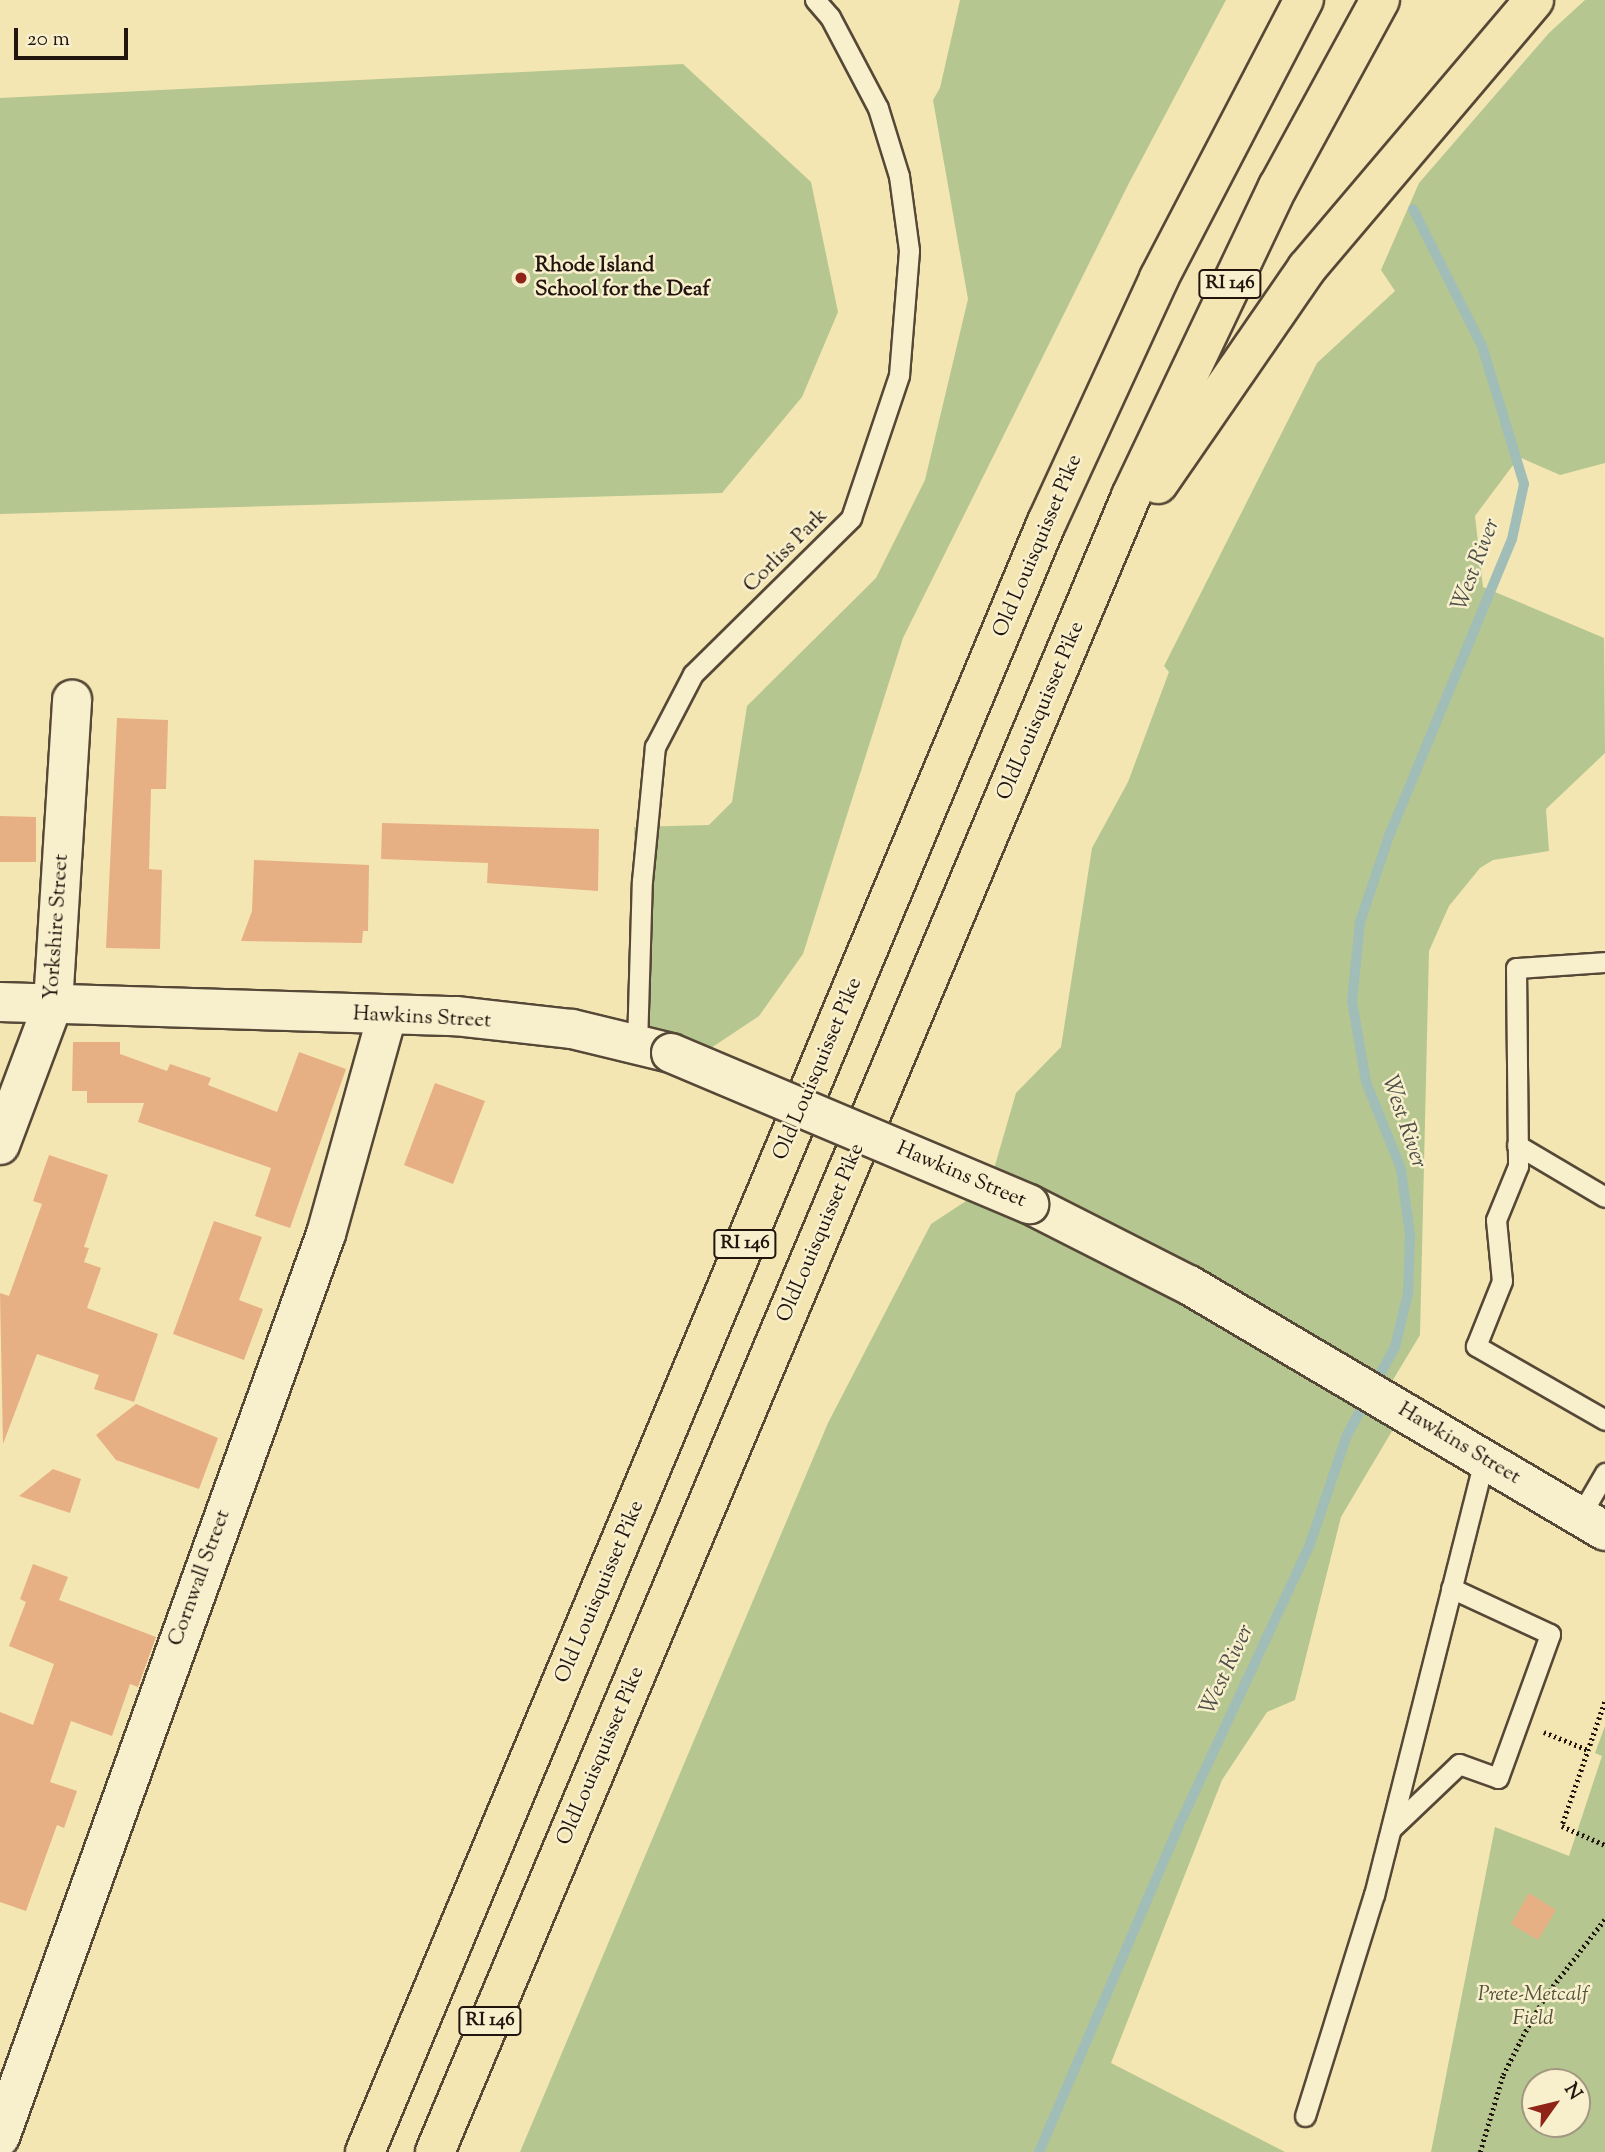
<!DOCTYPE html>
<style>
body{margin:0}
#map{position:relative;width:1605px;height:2152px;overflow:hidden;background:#f4e6b2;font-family:"Sorts Mill Goudy",serif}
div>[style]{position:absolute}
.green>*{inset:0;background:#b5c690}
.stream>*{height:10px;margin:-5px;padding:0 5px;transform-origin:5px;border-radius:5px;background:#a1bdb7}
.building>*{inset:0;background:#e7af84}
.path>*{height:4.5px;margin-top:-2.25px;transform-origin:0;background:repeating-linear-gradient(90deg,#22140e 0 2px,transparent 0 5.5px)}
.roads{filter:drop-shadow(2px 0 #564837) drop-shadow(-2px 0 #564837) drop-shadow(0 2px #564837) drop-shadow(0 -2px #564837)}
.service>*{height:19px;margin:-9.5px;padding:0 9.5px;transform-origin:9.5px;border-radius:9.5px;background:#f8efcd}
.minor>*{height:38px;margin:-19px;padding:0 19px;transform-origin:19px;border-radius:19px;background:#f8efcd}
.tertiary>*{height:38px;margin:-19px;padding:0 19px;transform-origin:19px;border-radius:19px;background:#f8efcd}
.motorway>*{height:38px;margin:-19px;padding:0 19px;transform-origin:19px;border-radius:19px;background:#f4e6b2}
.bridges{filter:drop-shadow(2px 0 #564837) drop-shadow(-2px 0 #564837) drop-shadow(0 2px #564837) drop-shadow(0 -2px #564837)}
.tertiary-bridge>*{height:38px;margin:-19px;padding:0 19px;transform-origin:19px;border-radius:19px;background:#f8efcd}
.dots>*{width:19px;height:19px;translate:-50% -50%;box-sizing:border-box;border:4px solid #f8efcd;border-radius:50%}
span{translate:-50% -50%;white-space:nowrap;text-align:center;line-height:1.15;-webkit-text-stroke:5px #f8efcd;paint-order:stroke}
.shield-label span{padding:2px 5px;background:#f8efcd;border:2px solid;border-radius:5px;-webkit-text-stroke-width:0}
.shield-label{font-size:19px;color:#22140e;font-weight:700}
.poi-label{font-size:21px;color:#22140e;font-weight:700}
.left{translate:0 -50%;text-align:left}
.street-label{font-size:21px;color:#22140e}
.park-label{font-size:21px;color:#55523c;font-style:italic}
.water-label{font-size:23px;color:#4e4f49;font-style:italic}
.north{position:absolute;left:1521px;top:2068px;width:70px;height:70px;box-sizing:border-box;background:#f8efcd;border:2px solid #a29781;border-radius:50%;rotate:56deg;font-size:19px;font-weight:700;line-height:28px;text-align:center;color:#22140e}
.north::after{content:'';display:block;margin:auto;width:24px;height:32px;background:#8f2418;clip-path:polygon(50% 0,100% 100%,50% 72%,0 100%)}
.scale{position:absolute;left:14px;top:28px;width:114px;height:32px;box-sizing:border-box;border:4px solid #22140e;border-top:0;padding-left:9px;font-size:21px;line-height:24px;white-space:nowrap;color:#22140e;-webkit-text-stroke:5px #f8efcd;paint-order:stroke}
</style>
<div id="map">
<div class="green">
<div style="clip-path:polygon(960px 0,1226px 0,1128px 185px,903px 638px,803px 954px,759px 1016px,699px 1056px,641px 1035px,634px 827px,709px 825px,732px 802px,747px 706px,876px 578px,925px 480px,968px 299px,933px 100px,940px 88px)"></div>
<div style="clip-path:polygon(1585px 0,1605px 0,1605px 463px,1560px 475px,1519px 457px,1475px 516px,1483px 587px,1604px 638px,1605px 753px,1546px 809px,1549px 851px,1493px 860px,1480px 868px,1449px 906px,1429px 951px,1420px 1335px,1379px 1403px,1395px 1426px,1341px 1517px,1295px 1700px,1267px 1712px,1222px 1780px,1111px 2063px,1285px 2152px,520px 2152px,828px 1423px,931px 1224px,989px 1186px,1016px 1093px,1061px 1047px,1092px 848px,1128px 782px,1169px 672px,1164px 666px,1317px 363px,1395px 291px,1381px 270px,1419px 183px,1549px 33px)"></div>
<div style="clip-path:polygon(683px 64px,811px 182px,838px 312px,802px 397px,722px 493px,0 514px,0 98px)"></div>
<div style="clip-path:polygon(evenodd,1605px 1726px,1605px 2152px,1431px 2152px,1495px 1827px,1569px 1856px,1602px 1756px,1595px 1753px,1605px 1726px,1535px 2082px,1577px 2082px,1577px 2124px,1535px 2124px,1535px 2082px)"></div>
</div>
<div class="stream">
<div style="left:1039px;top:2152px;width:362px;rotate:-66.8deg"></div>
<div style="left:1182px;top:1819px;width:303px;rotate:-65deg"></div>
<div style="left:1310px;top:1544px;width:115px;rotate:-71.3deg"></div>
<div style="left:1347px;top:1435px;width:100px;rotate:-61.4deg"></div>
<div style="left:1395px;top:1347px;width:56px;rotate:-76.5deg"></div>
<div style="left:1408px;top:1293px;width:58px;rotate:-88deg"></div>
<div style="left:1410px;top:1235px;width:67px;rotate:-97.8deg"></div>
<div style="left:1401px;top:1169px;width:94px;rotate:-111.9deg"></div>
<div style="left:1366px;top:1082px;width:82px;rotate:-99.8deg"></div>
<div style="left:1352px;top:1001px;width:79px;rotate:-84.2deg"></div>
<div style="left:1360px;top:922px;width:91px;rotate:-71.4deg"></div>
<div style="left:1389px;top:836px;width:321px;rotate:-67.5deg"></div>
<div style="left:1512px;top:539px;width:56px;rotate:-77.7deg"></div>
<div style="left:1524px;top:484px;width:144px;rotate:-106.9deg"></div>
<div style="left:1482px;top:346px;width:153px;rotate:-116.7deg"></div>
</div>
<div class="building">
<div style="clip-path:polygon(117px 718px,168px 720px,166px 789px,151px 789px,149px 869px,162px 870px,160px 949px,106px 948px)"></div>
<div style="clip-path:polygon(0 816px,36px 817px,36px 862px,0 862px)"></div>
<div style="clip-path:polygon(382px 823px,599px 829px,598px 891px,487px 883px,488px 863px,381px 859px)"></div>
<div style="clip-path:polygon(254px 860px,369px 865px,368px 931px,363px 931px,362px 943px,241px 941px,252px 911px)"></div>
<div style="clip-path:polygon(73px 1042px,120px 1042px,120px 1054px,167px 1071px,170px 1064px,211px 1078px,208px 1085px,277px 1112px,299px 1052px,346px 1069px,290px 1228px,255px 1216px,271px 1168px,138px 1122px,144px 1103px,87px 1103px,87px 1091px,72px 1091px)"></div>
<div style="clip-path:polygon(435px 1083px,485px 1101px,453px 1184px,404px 1165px)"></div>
<div style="clip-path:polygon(49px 1155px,108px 1175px,84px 1247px,89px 1248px,84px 1262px,101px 1268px,87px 1308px,158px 1334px,134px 1402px,94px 1389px,99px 1375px,37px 1354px,3px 1444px,0 1293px,9px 1296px,42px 1204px,33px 1201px)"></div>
<div style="clip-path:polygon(214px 1221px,262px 1237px,239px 1300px,263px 1309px,244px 1360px,173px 1334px)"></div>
<div style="clip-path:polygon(136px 1404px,218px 1438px,199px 1489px,116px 1460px,96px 1435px)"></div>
<div style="clip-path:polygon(53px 1469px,81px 1479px,70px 1513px,19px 1496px)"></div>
<div style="clip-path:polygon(33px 1564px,68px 1577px,59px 1600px,156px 1637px,138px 1687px,130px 1684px,112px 1736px,71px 1721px,50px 1782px,77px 1791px,64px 1828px,57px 1825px,26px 1911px,0 1902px,0 1712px,33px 1725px,54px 1664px,9px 1646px,26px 1602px,20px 1599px)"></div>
<div style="clip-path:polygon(1529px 1893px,1556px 1910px,1538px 1940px,1511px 1924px)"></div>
</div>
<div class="path">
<div style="left:1605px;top:1702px;width:131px;rotate:109.1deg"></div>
<div style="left:1562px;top:1826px;width:47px;rotate:23.8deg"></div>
<div style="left:1544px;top:1732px;width:48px;rotate:22.2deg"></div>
<div style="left:1480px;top:2152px;width:80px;rotate:-73.4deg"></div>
<div style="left:1503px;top:2075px;width:38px;rotate:-63deg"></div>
<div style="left:1520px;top:2041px;width:53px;rotate:-60.5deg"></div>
<div style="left:1546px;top:1995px;width:96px;rotate:-52.2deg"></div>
</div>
<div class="roads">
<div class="service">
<div style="left:1605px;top:962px;width:89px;rotate:176.1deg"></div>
<div style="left:1516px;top:968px;width:198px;rotate:89.4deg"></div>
<div style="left:1518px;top:1166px;width:58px;rotate:112.2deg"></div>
<div style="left:1496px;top:1220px;width:61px;rotate:84.4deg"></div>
<div style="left:1502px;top:1281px;width:70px;rotate:111.8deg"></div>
<div style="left:1476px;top:1346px;width:149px;rotate:29.8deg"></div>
<div style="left:637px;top:1045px;width:164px;rotate:-88.3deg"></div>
<div style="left:642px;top:881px;width:135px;rotate:-84.5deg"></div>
<div style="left:655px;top:747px;width:82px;rotate:-62.5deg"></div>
<div style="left:693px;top:674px;width:222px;rotate:-44.6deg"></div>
<div style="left:851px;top:518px;width:151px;rotate:-71.4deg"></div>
<div style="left:899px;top:375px;width:125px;rotate:-85.4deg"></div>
<div style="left:909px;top:250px;width:75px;rotate:-97.7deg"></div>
<div style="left:899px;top:176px;width:71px;rotate:-107.2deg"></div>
<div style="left:878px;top:108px;width:103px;rotate:-117.8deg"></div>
<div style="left:830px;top:17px;width:23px;rotate:-131deg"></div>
<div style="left:1517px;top:1145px;width:102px;rotate:30.6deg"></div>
<div style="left:1580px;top:1516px;width:50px;rotate:-59.8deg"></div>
<div style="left:1391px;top:1829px;width:94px;rotate:-43.7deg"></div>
<div style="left:1459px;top:1764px;width:41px;rotate:19.7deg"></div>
<div style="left:1498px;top:1778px;width:153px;rotate:-70.1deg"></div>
<div style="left:1550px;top:1634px;width:109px;rotate:-155.1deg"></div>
<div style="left:1305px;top:2116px;width:232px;rotate:-72.7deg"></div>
<div style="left:1374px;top:1895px;width:450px;rotate:-75.8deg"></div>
</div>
<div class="minor">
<div style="left:0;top:1145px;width:151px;rotate:-69.4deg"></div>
<div style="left:53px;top:1004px;width:305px;rotate:-86.4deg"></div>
<div style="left:0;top:2137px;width:960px;rotate:-70.15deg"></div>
<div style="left:326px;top:1234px;width:226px;rotate:-74.4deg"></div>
</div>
<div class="tertiary">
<div style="left:0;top:1002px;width:456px;rotate:1.8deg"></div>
<div style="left:456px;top:1016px;width:117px;rotate:6.4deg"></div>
<div style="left:572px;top:1029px;width:102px;rotate:13.6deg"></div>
<div style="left:1029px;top:1204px;width:179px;rotate:26.9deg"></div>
<div style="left:1189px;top:1285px;width:483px;rotate:30.6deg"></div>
</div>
<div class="motorway">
<div style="left:1158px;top:484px;width:262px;rotate:-55.4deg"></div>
<div style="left:1307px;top:268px;width:351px;rotate:-49.7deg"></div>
<div style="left:365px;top:2152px;width:1767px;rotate:-67.3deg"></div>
<div style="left:1047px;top:522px;width:268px;rotate:-65.3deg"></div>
<div style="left:1159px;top:278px;width:314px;rotate:-62.5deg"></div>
<div style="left:435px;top:2152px;width:1796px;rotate:-67.2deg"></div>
<div style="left:1131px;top:496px;width:342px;rotate:-64.6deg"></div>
<div style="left:1278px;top:187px;width:213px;rotate:-61.4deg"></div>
</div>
</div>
<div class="bridges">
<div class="tertiary-bridge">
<div style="left:671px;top:1053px;width:389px;rotate:22.9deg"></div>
</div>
</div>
<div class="dots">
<div style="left:521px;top:278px;background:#8f2418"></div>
</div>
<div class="shield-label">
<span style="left:1230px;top:284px">RI 146</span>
<span style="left:745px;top:1244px">RI 146</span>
<span style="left:490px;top:2021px">RI 146</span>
</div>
<div class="poi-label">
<span class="left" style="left:535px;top:278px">Rhode Island<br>School for the Deaf</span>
</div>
<div class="street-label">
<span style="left:1038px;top:546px;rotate:-67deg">Old Louisquisset Pike</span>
<span style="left:786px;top:551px;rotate:-45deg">Corliss Park</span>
<span style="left:1041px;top:711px;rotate:-67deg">OldLouisquisset Pike</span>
<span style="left:57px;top:927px;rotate:-86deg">Yorkshire Street</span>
<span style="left:422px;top:1018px;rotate:3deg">Hawkins Street</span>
<span style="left:818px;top:1069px;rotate:-67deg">Old Louisquisset Pike</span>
<span style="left:961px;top:1175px;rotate:23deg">Hawkins Street</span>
<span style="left:821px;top:1233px;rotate:-67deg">OldLouisquisset Pike</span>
<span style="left:1459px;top:1444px;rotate:31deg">Hawkins Street</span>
<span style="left:200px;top:1578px;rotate:-70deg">Cornwall Street</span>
<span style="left:600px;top:1592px;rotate:-67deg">Old Louisquisset Pike</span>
<span style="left:601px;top:1756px;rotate:-67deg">OldLouisquisset Pike</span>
</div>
<div class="park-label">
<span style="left:1533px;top:2007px">Prete-Metcalf<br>Field</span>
</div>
<div class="water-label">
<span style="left:1477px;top:565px;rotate:-69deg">West River</span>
<span style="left:1403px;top:1122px;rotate:71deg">West River</span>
<span style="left:1228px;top:1670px;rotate:-65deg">West River</span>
</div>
<div class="north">N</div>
<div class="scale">20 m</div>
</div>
